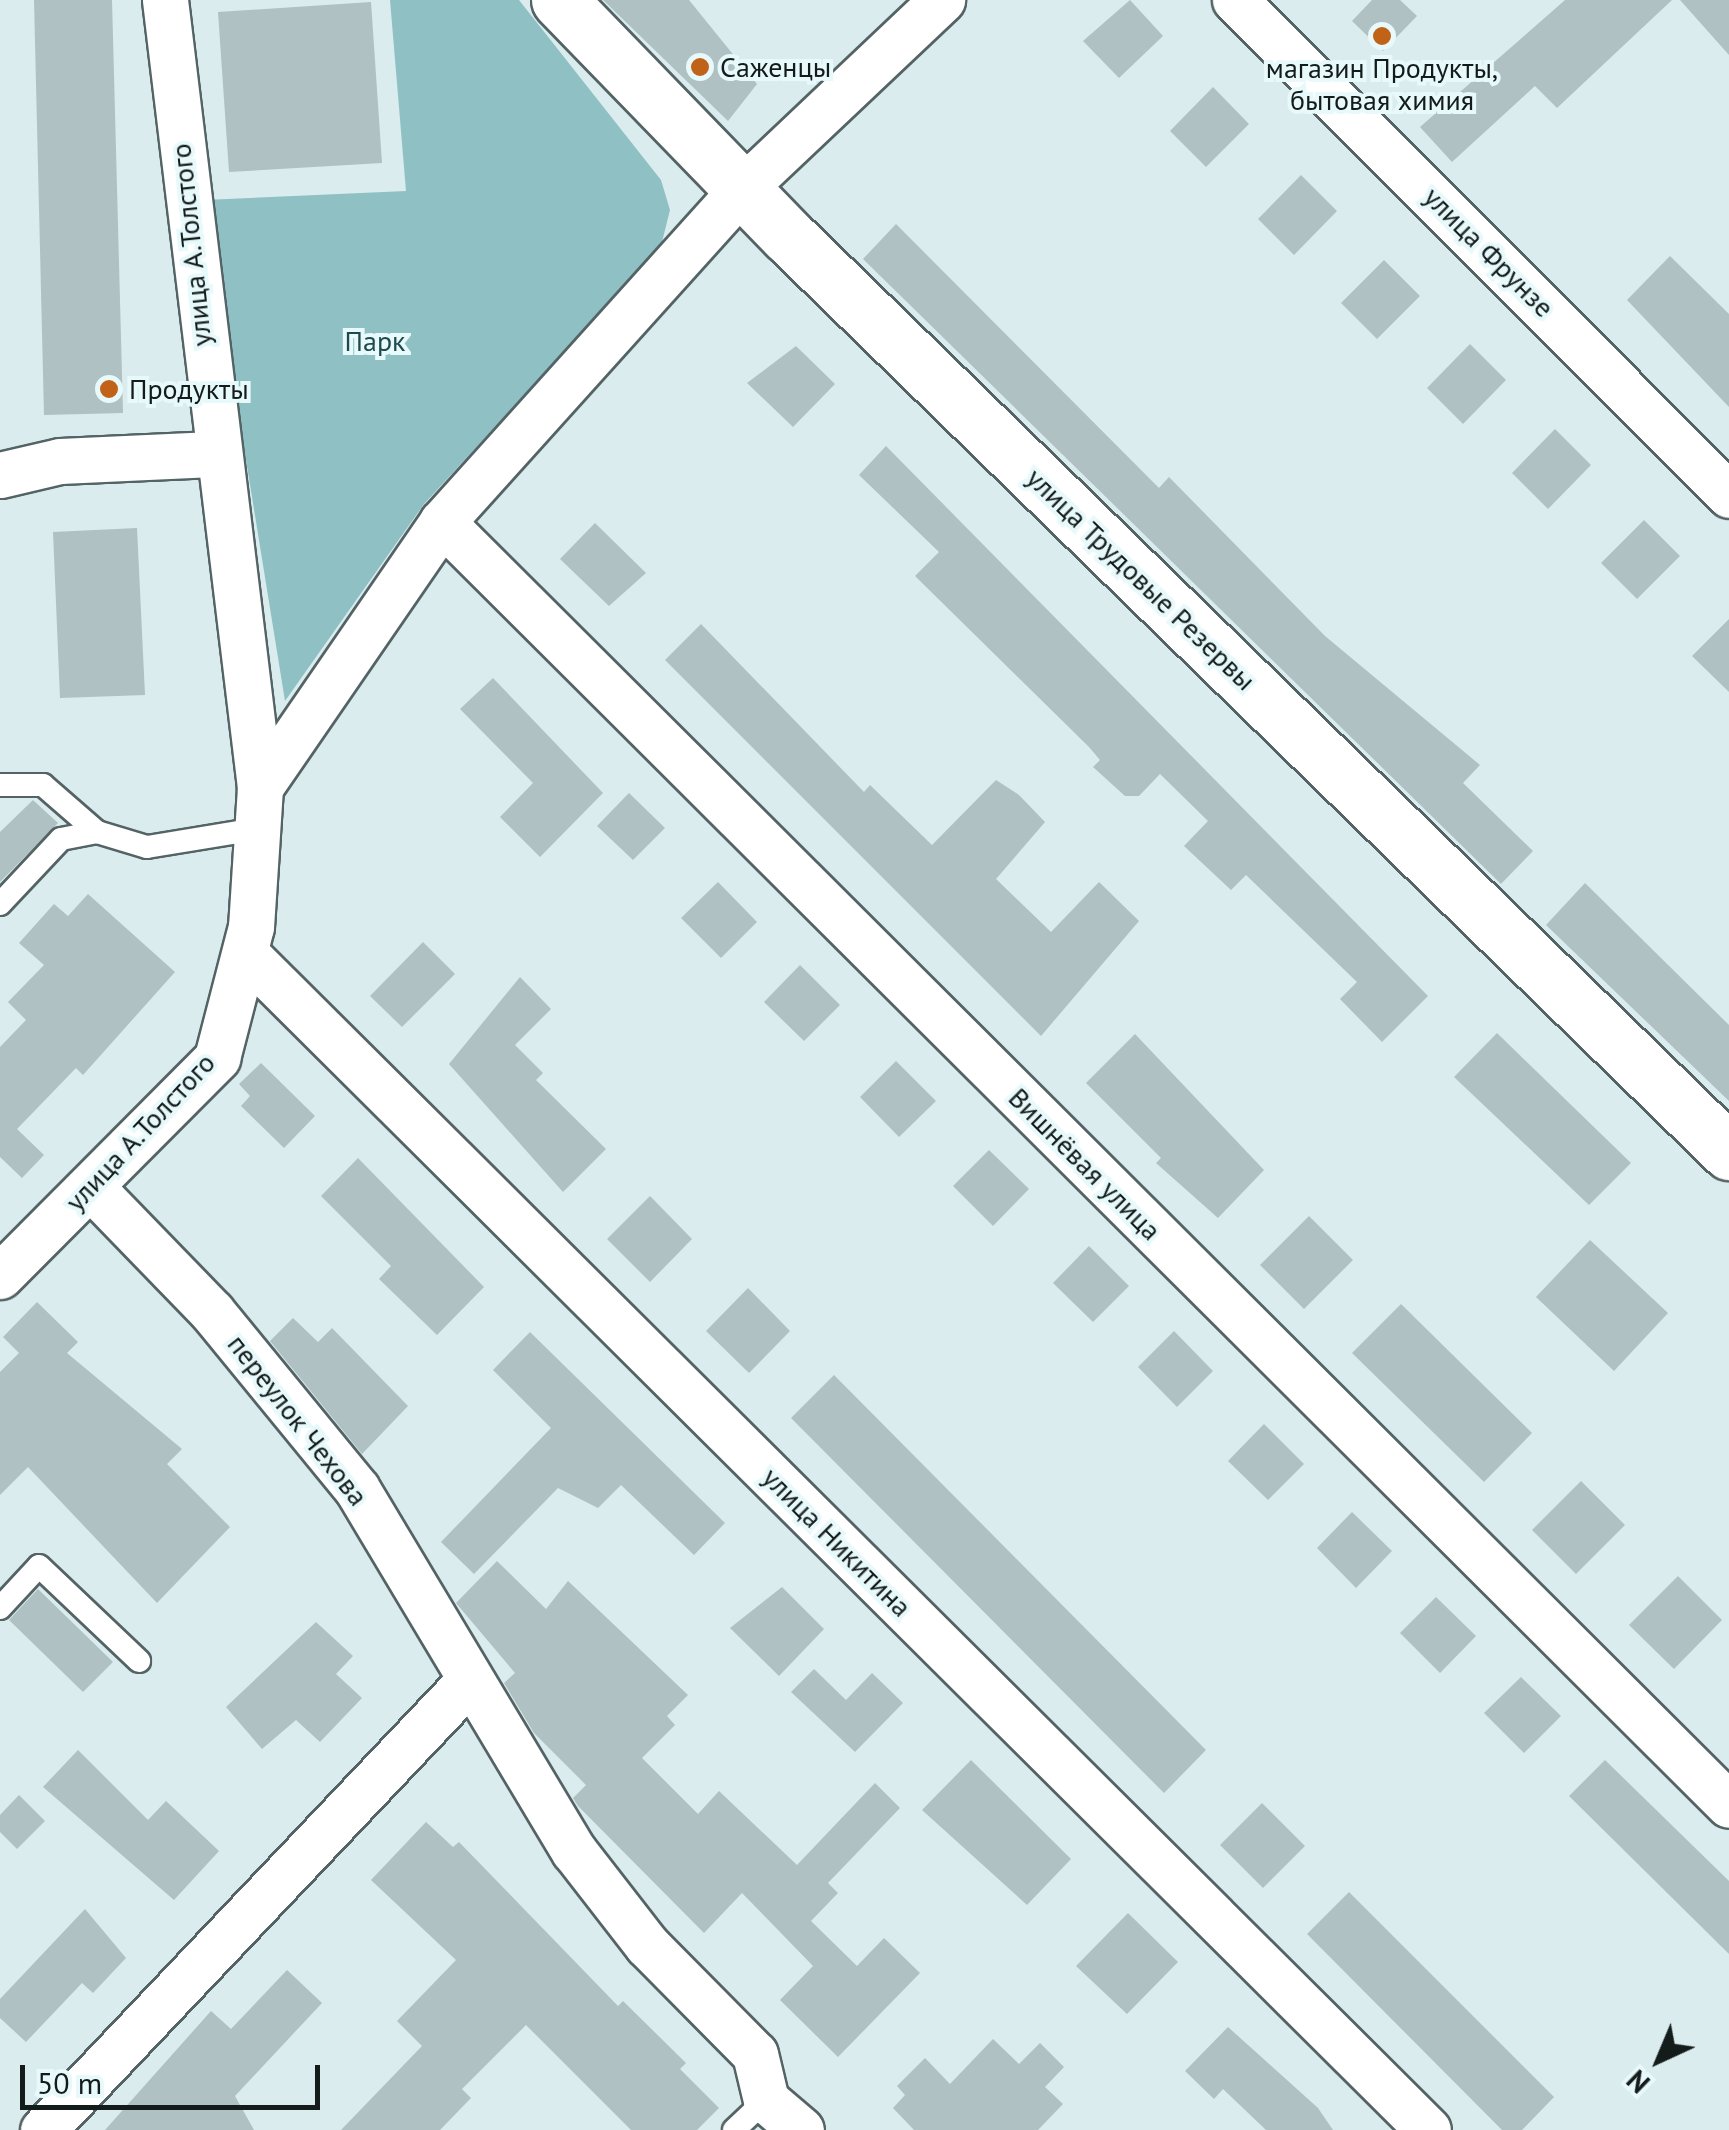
<!DOCTYPE html>
<meta charset="utf-8">
<style>
body{margin:0}
#map{position:relative;width:1729px;height:2130px;overflow:hidden;background:#daeced;font-family:"PT Sans",sans-serif}
div>[style]{position:absolute}
.green>*{inset:0;background:#8fc0c4}
.building>*{inset:0;background:#afc1c2}
.roads{filter:drop-shadow(2px 0 #546365) drop-shadow(-2px 0 #546365) drop-shadow(0 2px #546365) drop-shadow(0 -2px #546365)}
.lane>*{height:22px;margin:-11px;padding:0 11px;transform-origin:11px;border-radius:11px;background:#fff}
.street>*{height:45px;margin:-22.5px;padding:0 22.5px;transform-origin:22.5px;border-radius:22.5px;background:#fff}
.secondary>*{height:55px;margin:-27.5px;padding:0 27.5px;transform-origin:27.5px;border-radius:27.5px;background:#fff}
.dots>*{width:28px;height:28px;translate:-50% -50%;box-sizing:border-box;border:5px solid #e7f9fb;border-radius:50%}
span{translate:-50% -50%;white-space:nowrap;text-align:center;line-height:1.15;-webkit-text-stroke:8px #e7f9fb;paint-order:stroke}
.poi-label{font-size:28px;color:#141b1b}
.left{translate:0 -50%;text-align:left}
.street-label{font-size:28px;color:#141b1b}
.park-label{font-size:28px;color:#1f494c}
.north{position:absolute;left:1609px;top:2010px;width:100px;height:100px;-webkit-text-stroke:8px #e7f9fb;paint-order:stroke;rotate:224deg;font-size:28px;font-weight:700;line-height:40px;text-align:center;color:#141b1b}
.north::after{content:'';display:block;margin:auto;width:35px;height:45px;background:#141b1b;clip-path:polygon(50% 0,100% 100%,50% 72%,0 100%)}
.scale{position:absolute;left:20px;top:2065px;width:300px;height:45px;box-sizing:border-box;border:5px solid #141b1b;border-top:0;padding-left:12px;font-size:30px;line-height:35px;white-space:nowrap;color:#141b1b;-webkit-text-stroke:8px #e7f9fb;paint-order:stroke}
</style>
<div id="map">
<div class="green">
<div style="clip-path:polygon(390px 0,519px 0,661px 180px,670px 210px,661px 246px,424px 504px,285px 701px,204px 200px,406px 191px)"></div>
</div>
<div class="building">
<div style="clip-path:polygon(34px 0,112px 0,123px 413px,44px 415px)"></div>
<div style="clip-path:polygon(603px 0,689px 0,757px 84px,728px 121px)"></div>
<div style="clip-path:polygon(1130px 0,1163px 36px,1119px 78px,1083px 41px)"></div>
<div style="clip-path:polygon(1372px 0,1400px 0,1417px 16px,1383px 51px,1352px 21px)"></div>
<div style="clip-path:polygon(1565px 0,1672px 0,1557px 108px,1535px 86px,1452px 162px,1420px 127px)"></div>
<div style="clip-path:polygon(1680px 0,1729px 0,1729px 55px)"></div>
<div style="clip-path:polygon(371px 2px,382px 163px,229px 172px,218px 12px)"></div>
<div style="clip-path:polygon(1213px 87px,1249px 124px,1206px 167px,1170px 131px)"></div>
<div style="clip-path:polygon(1301px 175px,1337px 211px,1294px 255px,1258px 219px)"></div>
<div style="clip-path:polygon(896px 224px,1159px 488px,1169px 477px,1325px 636px,1480px 765px,1463px 783px,1533px 851px,1501px 884px,863px 259px)"></div>
<div style="clip-path:polygon(1670px 256px,1729px 314px,1729px 407px,1627px 300px)"></div>
<div style="clip-path:polygon(1384px 260px,1420px 296px,1377px 339px,1341px 303px)"></div>
<div style="clip-path:polygon(1470px 344px,1506px 380px,1463px 424px,1427px 388px)"></div>
<div style="clip-path:polygon(796px 346px,835px 384px,793px 427px,747px 383px)"></div>
<div style="clip-path:polygon(1555px 429px,1591px 465px,1548px 509px,1512px 473px)"></div>
<div style="clip-path:polygon(886px 446px,1428px 996px,1382px 1042px,1340px 999px,1357px 982px,1246px 875px,1231px 890px,1184px 846px,1208px 821px,1160px 774px,1139px 796px,1125px 796px,1093px 767px,1100px 760px,1089px 747px,915px 576px,939px 552px,859px 475px)"></div>
<div style="clip-path:polygon(1644px 520px,1680px 556px,1637px 599px,1601px 563px)"></div>
<div style="clip-path:polygon(595px 523px,646px 573px,609px 606px,560px 559px)"></div>
<div style="clip-path:polygon(137px 528px,145px 695px,60px 698px,53px 532px)"></div>
<div style="clip-path:polygon(1729px 619px,1729px 692px,1692px 656px)"></div>
<div style="clip-path:polygon(701px 624px,864px 792px,870px 785px,932px 845px,996px 780px,1019px 795px,1045px 822px,996px 879px,1051px 932px,1099px 882px,1139px 921px,1041px 1036px,665px 660px)"></div>
<div style="clip-path:polygon(493px 678px,603px 793px,540px 857px,500px 817px,533px 783px,460px 709px)"></div>
<div style="clip-path:polygon(629px 793px,665px 828px,633px 860px,597px 826px)"></div>
<div style="clip-path:polygon(33px 800px,58px 823px,0 882px,0 832px)"></div>
<div style="clip-path:polygon(718px 882px,757px 922px,721px 958px,681px 918px)"></div>
<div style="clip-path:polygon(1585px 883px,1729px 1025px,1729px 1101px,1546px 925px)"></div>
<div style="clip-path:polygon(88px 894px,175px 972px,83px 1075px,76px 1068px,17px 1129px,44px 1155px,22px 1178px,0 1157px,0 1047px,26px 1020px,8px 1002px,44px 965px,19px 943px,54px 904px,68px 916px)"></div>
<div style="clip-path:polygon(423px 942px,455px 974px,402px 1027px,370px 996px)"></div>
<div style="clip-path:polygon(800px 965px,840px 1005px,804px 1041px,764px 1002px)"></div>
<div style="clip-path:polygon(520px 977px,551px 1009px,515px 1045px,543px 1073px,536px 1080px,606px 1149px,563px 1192px,449px 1064px)"></div>
<div style="clip-path:polygon(1497px 1033px,1631px 1163px,1589px 1205px,1454px 1077px)"></div>
<div style="clip-path:polygon(1135px 1034px,1264px 1170px,1218px 1218px,1156px 1163px,1161px 1158px,1086px 1083px)"></div>
<div style="clip-path:polygon(896px 1061px,936px 1101px,899px 1137px,860px 1097px)"></div>
<div style="clip-path:polygon(261px 1063px,315px 1116px,284px 1148px,241px 1106px,250px 1096px,239px 1084px)"></div>
<div style="clip-path:polygon(989px 1150px,1029px 1189px,993px 1226px,953px 1186px)"></div>
<div style="clip-path:polygon(358px 1158px,484px 1287px,437px 1335px,379px 1279px,391px 1266px,321px 1196px)"></div>
<div style="clip-path:polygon(650px 1196px,692px 1239px,650px 1282px,607px 1239px)"></div>
<div style="clip-path:polygon(1309px 1216px,1353px 1260px,1304px 1309px,1260px 1265px)"></div>
<div style="clip-path:polygon(1590px 1240px,1668px 1313px,1614px 1371px,1536px 1297px)"></div>
<div style="clip-path:polygon(1089px 1246px,1129px 1286px,1093px 1322px,1053px 1283px)"></div>
<div style="clip-path:polygon(748px 1288px,790px 1331px,749px 1373px,706px 1331px)"></div>
<div style="clip-path:polygon(37px 1302px,78px 1342px,67px 1353px,182px 1449px,167px 1464px,230px 1527px,157px 1603px,28px 1467px,0 1495px,0 1372px,19px 1353px,3px 1337px)"></div>
<div style="clip-path:polygon(1401px 1304px,1532px 1433px,1484px 1482px,1352px 1353px)"></div>
<div style="clip-path:polygon(293px 1318px,318px 1342px,332px 1328px,408px 1406px,362px 1454px,270px 1341px)"></div>
<div style="clip-path:polygon(1174px 1331px,1213px 1371px,1177px 1407px,1138px 1367px)"></div>
<div style="clip-path:polygon(530px 1332px,725px 1523px,694px 1555px,621px 1485px,598px 1508px,558px 1488px,474px 1574px,441px 1542px,551px 1428px,493px 1370px)"></div>
<div style="clip-path:polygon(834px 1375px,1206px 1750px,1164px 1793px,791px 1418px)"></div>
<div style="clip-path:polygon(1264px 1424px,1304px 1464px,1268px 1500px,1228px 1461px)"></div>
<div style="clip-path:polygon(1581px 1481px,1625px 1525px,1576px 1574px,1532px 1530px)"></div>
<div style="clip-path:polygon(1352px 1512px,1392px 1551px,1356px 1588px,1317px 1548px)"></div>
<div style="clip-path:polygon(497px 1561px,546px 1609px,568px 1581px,688px 1695px,667px 1716px,675px 1725px,642px 1758px,698px 1814px,719px 1791px,797px 1865px,875px 1783px,900px 1808px,828px 1883px,838px 1893px,811px 1921px,857px 1966px,884px 1938px,920px 1973px,838px 2057px,780px 2000px,813px 1966px,742px 1893px,704px 1933px,578px 1806px,573px 1798px,586px 1785px,534px 1733px,504px 1683px,515px 1673px,456px 1603px)"></div>
<div style="clip-path:polygon(1678px 1576px,1722px 1620px,1674px 1669px,1629px 1625px)"></div>
<div style="clip-path:polygon(782px 1587px,824px 1629px,779px 1676px,730px 1628px)"></div>
<div style="clip-path:polygon(38px 1589px,113px 1662px,83px 1692px,9px 1620px)"></div>
<div style="clip-path:polygon(1436px 1597px,1476px 1636px,1440px 1673px,1400px 1633px)"></div>
<div style="clip-path:polygon(316px 1622px,353px 1656px,336px 1674px,362px 1698px,320px 1742px,296px 1720px,262px 1749px,226px 1707px)"></div>
<div style="clip-path:polygon(814px 1669px,846px 1700px,872px 1673px,903px 1703px,855px 1752px,791px 1692px)"></div>
<div style="clip-path:polygon(1521px 1677px,1561px 1716px,1524px 1753px,1484px 1713px)"></div>
<div style="clip-path:polygon(78px 1750px,148px 1820px,166px 1801px,219px 1851px,174px 1900px,43px 1787px)"></div>
<div style="clip-path:polygon(971px 1760px,1071px 1859px,1027px 1905px,922px 1810px)"></div>
<div style="clip-path:polygon(1605px 1760px,1729px 1881px,1729px 1954px,1569px 1796px)"></div>
<div style="clip-path:polygon(19px 1795px,45px 1821px,17px 1849px,0 1832px,0 1815px)"></div>
<div style="clip-path:polygon(1262px 1803px,1305px 1846px,1263px 1888px,1220px 1845px)"></div>
<div style="clip-path:polygon(426px 1822px,453px 1847px,459px 1842px,618px 2006px,623px 2001px,686px 2063px,680px 2069px,719px 2108px,697px 2130px,631px 2130px,526px 2025px,462px 2089px,471px 2098px,440px 2130px,341px 2130px,422px 2046px,397px 2021px,456px 1960px,371px 1880px)"></div>
<div style="clip-path:polygon(1349px 1892px,1554px 2097px,1522px 2130px,1502px 2130px,1307px 1934px)"></div>
<div style="clip-path:polygon(85px 1909px,126px 1958px,93px 1993px,82px 1983px,26px 2042px,0 2018px,0 1999px)"></div>
<div style="clip-path:polygon(1128px 1913px,1178px 1962px,1127px 2014px,1076px 1966px)"></div>
<div style="clip-path:polygon(287px 1970px,322px 2003px,235px 2096px,254px 2130px,105px 2130px,211px 2011px,231px 2029px)"></div>
<div style="clip-path:polygon(1228px 2027px,1318px 2108px,1333px 2130px,1266px 2130px,1223px 2089px,1214px 2099px,1185px 2071px)"></div>
<div style="clip-path:polygon(993px 2039px,1019px 2064px,1040px 2043px,1064px 2067px,1045px 2087px,1063px 2104px,1038px 2130px,914px 2130px,893px 2108px,905px 2095px,897px 2086px,925px 2058px,950px 2084px)"></div>
</div>
<div class="roads">
<div class="lane">
<div style="left:0;top:785px;width:43px"></div>
<div style="left:43px;top:785px;width:72px;rotate:41deg"></div>
<div style="left:0;top:904px;width:89px;rotate:-46.8deg"></div>
<div style="left:61px;top:839px;width:37px;rotate:-11deg"></div>
<div style="left:97px;top:832px;width:52px;rotate:16.7deg"></div>
<div style="left:147px;top:847px;width:118px;rotate:-9.3deg"></div>
<div style="left:0;top:1608px;width:57px;rotate:-47.1deg"></div>
<div style="left:39px;top:1566px;width:138px;rotate:43.5deg"></div>
<div style="left:734px;top:2130px;width:44px;rotate:-43.2deg"></div>
</div>
<div class="street">
<div style="left:165px;top:0;width:793px;rotate:83.12deg"></div>
<div style="left:1235px;top:0;width:699px;rotate:45.06deg"></div>
<div style="left:0;top:475px;width:62px;rotate:-13.1deg"></div>
<div style="left:60px;top:461px;width:153px;rotate:-2.6deg"></div>
<div style="left:442px;top:522px;width:1817px;rotate:44.91deg"></div>
<div style="left:246px;top:954px;width:1667px;rotate:44.85deg"></div>
<div style="left:91px;top:1187px;width:174px;rotate:45.9deg"></div>
<div style="left:212px;top:1312px;width:229px;rotate:50.7deg"></div>
<div style="left:357px;top:1489px;width:422px;rotate:59.1deg"></div>
<div style="left:574px;top:1851px;width:119px;rotate:52.2deg"></div>
<div style="left:647px;top:1945px;width:153px;rotate:45.3deg"></div>
<div style="left:755px;top:2054px;width:47px;rotate:76.6deg"></div>
<div style="left:766px;top:2100px;width:46px;rotate:40.6deg"></div>
<div style="left:0;top:1276px;width:308px;rotate:-45.1deg"></div>
<div style="left:217px;top:1058px;width:135px;rotate:-75.5deg"></div>
<div style="left:251px;top:927px;width:140px;rotate:-86.3deg"></div>
<div style="left:260px;top:787px;width:321px;rotate:-55.5deg"></div>
<div style="left:442px;top:522px;width:447px;rotate:-48deg"></div>
<div style="left:741px;top:190px;width:277px;rotate:-43.4deg"></div>
<div style="left:43px;top:2130px;width:619px;rotate:-46.51deg"></div>
</div>
<div class="secondary">
<div style="left:559px;top:0;width:330px;rotate:45.9deg"></div>
<div style="left:789px;top:237px;width:1312px;rotate:44.23deg"></div>
</div>
</div>
<div class="dots">
<div style="left:1382px;top:36px;background:#c06217"></div>
<div style="left:700px;top:67px;background:#c06217"></div>
<div style="left:109px;top:389px;background:#c06217"></div>
</div>
<div class="poi-label">
<span class="left" style="left:720px;top:67px">Саженцы</span>
<span style="left:1382px;top:84px">магазин Продукты,<br>бытовая химия</span>
<span class="left" style="left:129px;top:389px">Продукты</span>
</div>
<div class="street-label">
<span style="left:191px;top:245px;rotate:-96deg">улица А.Толстого</span>
<span style="left:1489px;top:252px;rotate:45deg">улица Фрунзе</span>
<span style="left:1141px;top:579px;rotate:44deg">улица Трудовые Резервы</span>
<span style="left:140px;top:1132px;rotate:-47deg">улица А.Толстого</span>
<span style="left:1085px;top:1164px;rotate:45deg">Вишнёвая улица</span>
<span style="left:298px;top:1420px;rotate:52deg">переулок Чехова</span>
<span style="left:837px;top:1542px;rotate:45deg">улица Никитина</span>
</div>
<div class="park-label">
<span style="left:375px;top:341px">Парк</span>
</div>
<div class="north">N</div>
<div class="scale">50 m</div>
</div>
